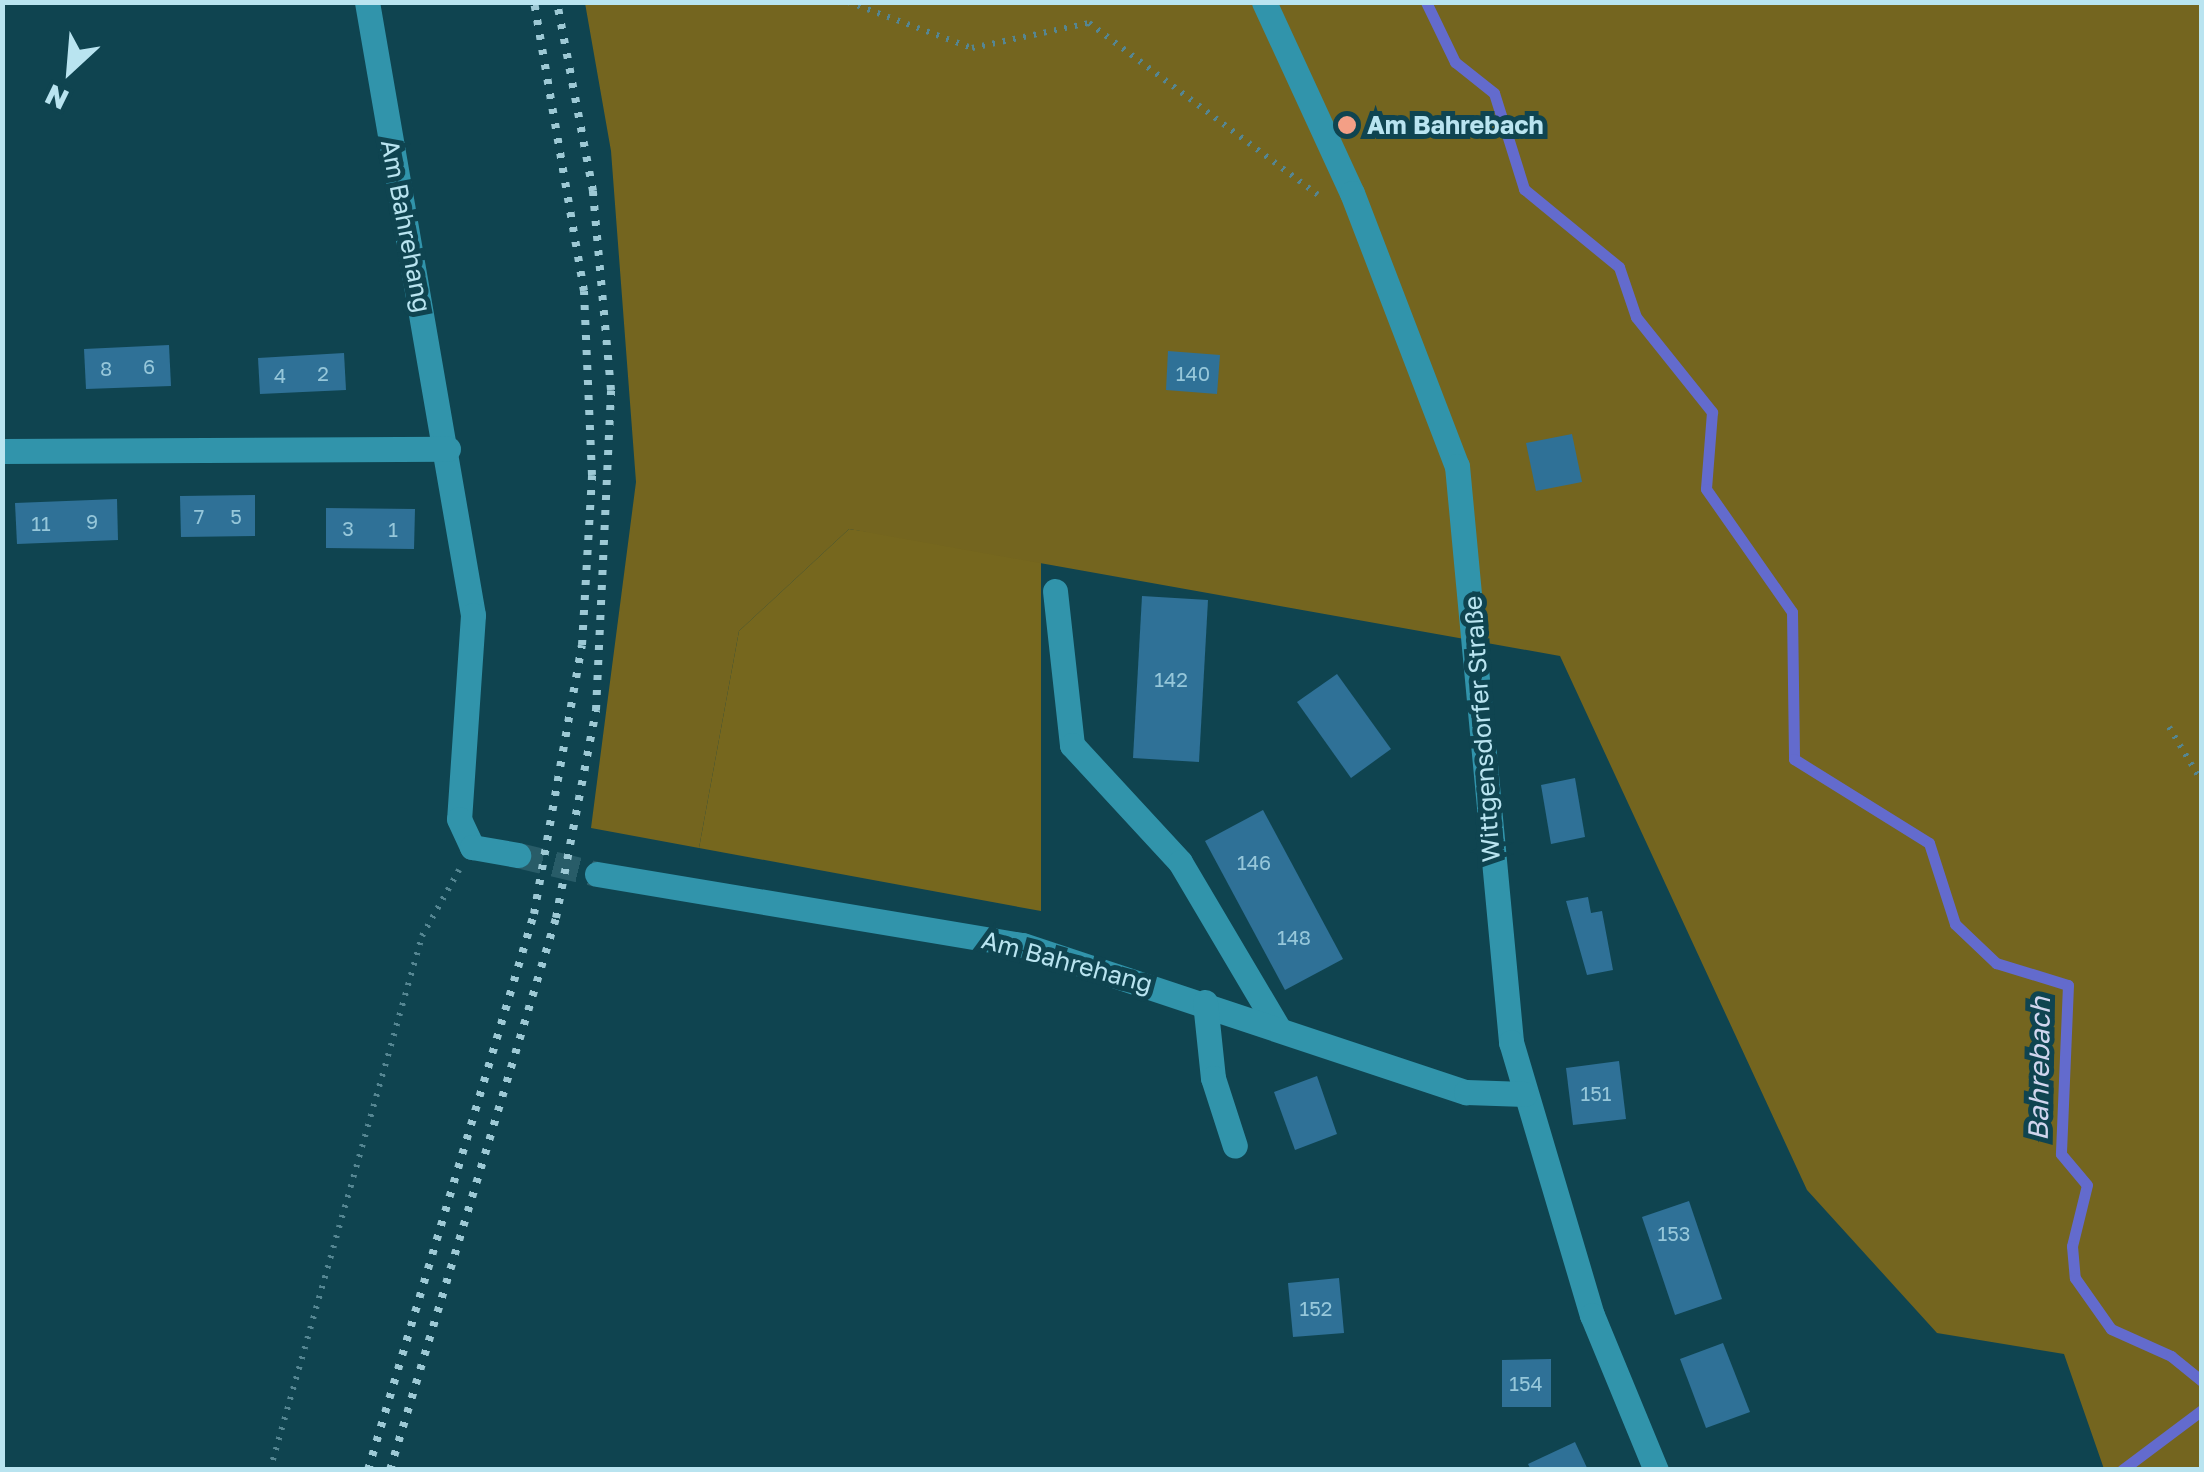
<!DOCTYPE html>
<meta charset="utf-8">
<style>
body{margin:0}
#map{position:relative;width:2204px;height:1472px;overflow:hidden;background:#0f4450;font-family:"Golos Text",sans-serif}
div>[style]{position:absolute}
.green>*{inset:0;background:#76671e}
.forest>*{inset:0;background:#74651f}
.stream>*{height:11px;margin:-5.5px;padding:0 5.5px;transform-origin:5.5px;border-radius:5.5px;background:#636bcd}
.building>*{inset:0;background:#2f7197}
.minor-tunnel>*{height:25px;margin-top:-12.5px;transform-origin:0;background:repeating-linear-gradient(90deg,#285c68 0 25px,transparent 0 37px)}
.path>*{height:6px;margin-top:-3px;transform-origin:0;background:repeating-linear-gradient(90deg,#558692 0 2.5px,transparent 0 10.5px)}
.minor>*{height:25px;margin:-12.5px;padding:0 12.5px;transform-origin:12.5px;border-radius:12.5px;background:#3194ab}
.rail>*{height:8px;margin-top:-4px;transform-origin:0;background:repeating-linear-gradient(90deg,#9dc9d5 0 5px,transparent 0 15px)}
.dots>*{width:28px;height:28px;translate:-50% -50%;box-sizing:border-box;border:5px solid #0f4450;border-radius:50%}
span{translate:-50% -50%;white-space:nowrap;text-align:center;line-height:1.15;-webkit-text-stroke:10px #0f4450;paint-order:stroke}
.number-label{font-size:20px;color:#96c7da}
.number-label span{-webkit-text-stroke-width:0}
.poi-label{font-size:25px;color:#b9e4f0;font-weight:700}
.left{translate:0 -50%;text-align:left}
.street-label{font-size:25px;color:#b9e4f0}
.water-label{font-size:28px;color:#d0d5ee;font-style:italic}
.frame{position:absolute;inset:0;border:5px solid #b9e4f0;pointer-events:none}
.north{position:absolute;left:20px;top:20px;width:100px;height:100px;-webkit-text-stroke:8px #0f4450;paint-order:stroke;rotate:206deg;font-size:28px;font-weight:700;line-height:40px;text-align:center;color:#b9e4f0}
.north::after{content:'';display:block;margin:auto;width:35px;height:45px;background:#b9e4f0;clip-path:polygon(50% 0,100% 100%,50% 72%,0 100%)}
</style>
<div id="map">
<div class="green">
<div style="clip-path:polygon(849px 529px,1041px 556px,1041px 911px,699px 848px,739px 631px)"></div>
</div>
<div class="forest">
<div style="clip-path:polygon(585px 3px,2201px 3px,2201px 1469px,2104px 1469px,2064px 1354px,1937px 1333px,1807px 1190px,1560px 656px,849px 529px,739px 631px,699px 848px,591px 828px,636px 482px,611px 151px)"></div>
</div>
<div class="stream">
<div style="left:1426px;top:2px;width:67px;rotate:64.2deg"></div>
<div style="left:1455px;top:62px;width:50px;rotate:38.5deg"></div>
<div style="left:1494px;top:93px;width:101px;rotate:72.6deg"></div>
<div style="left:1524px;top:189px;width:123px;rotate:39.4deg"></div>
<div style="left:1619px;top:267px;width:53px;rotate:71.2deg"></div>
<div style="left:1636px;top:317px;width:122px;rotate:51.3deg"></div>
<div style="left:1712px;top:412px;width:77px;rotate:94.5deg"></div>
<div style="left:1706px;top:489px;width:150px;rotate:55deg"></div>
<div style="left:1792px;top:612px;width:147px;rotate:89.2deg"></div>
<div style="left:1794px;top:759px;width:159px;rotate:31.9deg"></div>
<div style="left:1929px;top:843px;width:85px;rotate:72.2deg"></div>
<div style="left:1955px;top:924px;width:57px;rotate:43.6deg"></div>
<div style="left:1996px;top:963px;width:75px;rotate:17deg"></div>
<div style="left:2068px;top:985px;width:169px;rotate:92.4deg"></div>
<div style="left:2061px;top:1154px;width:40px;rotate:50deg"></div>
<div style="left:2087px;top:1185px;width:63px;rotate:103.8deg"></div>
<div style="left:2072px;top:1246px;width:32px;rotate:85deg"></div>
<div style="left:2075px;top:1278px;width:62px;rotate:54.8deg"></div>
<div style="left:2111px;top:1329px;width:66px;rotate:24.2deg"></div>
<div style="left:2171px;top:1356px;width:40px;rotate:39deg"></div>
<div style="left:2122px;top:1470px;width:100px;rotate:-36.9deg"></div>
</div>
<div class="building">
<div style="clip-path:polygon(169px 345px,171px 386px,86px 389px,84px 349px)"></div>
<div style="clip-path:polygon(1168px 351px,1220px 355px,1217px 394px,1166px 390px)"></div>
<div style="clip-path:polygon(344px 353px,346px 390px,260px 394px,258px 358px)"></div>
<div style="clip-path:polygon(1572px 434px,1582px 482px,1536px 491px,1526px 443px)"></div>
<div style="clip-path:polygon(255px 495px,255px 536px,181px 537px,180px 496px)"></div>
<div style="clip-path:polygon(117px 499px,118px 540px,17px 544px,15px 503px)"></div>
<div style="clip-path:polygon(326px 508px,415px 509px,414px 549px,326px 548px)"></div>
<div style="clip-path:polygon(1142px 596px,1208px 600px,1199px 762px,1133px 758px)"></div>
<div style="clip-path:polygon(1337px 674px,1391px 749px,1351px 778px,1297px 702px)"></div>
<div style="clip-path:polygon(1575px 778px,1585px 837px,1551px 844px,1541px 785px)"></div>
<div style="clip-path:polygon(1263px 810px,1343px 959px,1285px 990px,1205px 841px)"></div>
<div style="clip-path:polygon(1588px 897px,1591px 913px,1602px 911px,1613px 970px,1587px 975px,1566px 901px)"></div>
<div style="clip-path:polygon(1619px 1061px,1626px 1119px,1573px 1125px,1566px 1068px)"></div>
<div style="clip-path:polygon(1317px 1076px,1337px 1134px,1295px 1150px,1274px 1092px)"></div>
<div style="clip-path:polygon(1689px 1201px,1722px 1299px,1675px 1315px,1642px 1217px)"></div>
<div style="clip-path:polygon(1339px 1278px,1344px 1333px,1293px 1337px,1288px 1283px)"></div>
<div style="clip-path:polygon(1723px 1343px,1750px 1412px,1706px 1428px,1680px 1359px)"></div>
<div style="clip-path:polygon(1551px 1359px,1551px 1407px,1502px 1407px,1502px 1360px)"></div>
<div style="clip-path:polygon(1575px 1442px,1588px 1470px,1531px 1470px,1528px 1464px)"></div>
</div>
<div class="minor-tunnel">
<div style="left:518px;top:855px;width:81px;rotate:13.5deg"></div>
</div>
<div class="path">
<div style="left:848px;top:2px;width:132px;rotate:20.4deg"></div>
<div style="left:972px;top:48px;width:120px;rotate:-12.1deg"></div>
<div style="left:1089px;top:23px;width:286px;rotate:36.9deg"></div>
<div style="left:2169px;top:727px;width:64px;rotate:59deg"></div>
<div style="left:270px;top:1470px;width:555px;rotate:-74.11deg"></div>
<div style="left:422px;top:936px;width:76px;rotate:-60.7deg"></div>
</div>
<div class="minor">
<div style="left:367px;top:2px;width:622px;rotate:80.19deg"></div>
<div style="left:473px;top:615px;width:204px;rotate:93.9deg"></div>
<div style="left:459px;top:819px;width:31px;rotate:65deg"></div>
<div style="left:472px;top:847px;width:47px;rotate:9.9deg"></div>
<div style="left:1264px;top:2px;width:210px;rotate:65.3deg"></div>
<div style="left:1352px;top:193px;width:292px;rotate:69deg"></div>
<div style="left:1457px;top:466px;width:579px;rotate:84.64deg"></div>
<div style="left:1511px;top:1042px;width:285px;rotate:73.5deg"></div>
<div style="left:1592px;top:1315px;width:168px;rotate:67.6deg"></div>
<div style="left:2px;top:451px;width:446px;rotate:-0.3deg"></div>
<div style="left:1055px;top:591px;width:155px;rotate:83.7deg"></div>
<div style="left:1072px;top:745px;width:159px;rotate:47.3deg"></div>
<div style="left:1180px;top:862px;width:193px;rotate:59.4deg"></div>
<div style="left:597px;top:874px;width:432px;rotate:9.5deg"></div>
<div style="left:1023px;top:945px;width:467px;rotate:18.4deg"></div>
<div style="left:1466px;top:1092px;width:59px;rotate:1.9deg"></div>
<div style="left:1205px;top:1002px;width:76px;rotate:84deg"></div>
<div style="left:1213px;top:1078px;width:71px;rotate:72.1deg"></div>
</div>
<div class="rail">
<div style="left:368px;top:1470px;width:580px;rotate:-73.38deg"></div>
<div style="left:534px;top:914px;width:273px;rotate:-79.9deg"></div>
<div style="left:582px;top:645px;width:170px;rotate:-86.6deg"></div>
<div style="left:592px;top:475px;width:184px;rotate:-92.5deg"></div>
<div style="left:584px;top:291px;width:293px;rotate:-99.8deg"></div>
<div style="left:390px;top:1470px;width:576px;rotate:-73.26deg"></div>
<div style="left:556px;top:918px;width:212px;rotate:-79.1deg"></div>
<div style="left:596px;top:710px;width:320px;rotate:-87.3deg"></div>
<div style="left:611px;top:390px;width:200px;rotate:-95.2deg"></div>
<div style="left:593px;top:191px;width:192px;rotate:-100.8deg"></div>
</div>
<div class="dots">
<div style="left:1347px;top:125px;background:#f39f86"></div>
</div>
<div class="number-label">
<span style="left:149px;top:366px">6</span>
<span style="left:106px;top:368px">8</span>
<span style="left:323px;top:373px">2</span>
<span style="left:1193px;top:373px">140</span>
<span style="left:280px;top:375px">4</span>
<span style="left:199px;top:516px">7</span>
<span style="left:236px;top:516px">5</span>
<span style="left:92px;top:521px">9</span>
<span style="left:41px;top:523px">11</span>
<span style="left:348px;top:528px">3</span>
<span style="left:393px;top:529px">1</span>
<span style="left:1171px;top:679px">142</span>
<span style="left:1254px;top:862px">146</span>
<span style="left:1294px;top:937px">148</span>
<span style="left:1596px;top:1093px">151</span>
<span style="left:1674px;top:1233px">153</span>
<span style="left:1316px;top:1308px">152</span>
<span style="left:1526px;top:1383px">154</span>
</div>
<div class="poi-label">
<span class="left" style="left:1367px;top:125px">Am Bahrebach</span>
</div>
<div class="street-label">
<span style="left:406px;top:226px;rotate:79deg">Am Bahrehang</span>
<span style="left:1482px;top:729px;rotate:-94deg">Wittgensdorfer Straße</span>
<span style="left:1067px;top:962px;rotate:15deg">Am Bahrehang</span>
</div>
<div class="water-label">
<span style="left:2039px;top:1069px;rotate:-89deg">Bahrebach</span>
</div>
<div class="frame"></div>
<div class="north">N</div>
</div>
